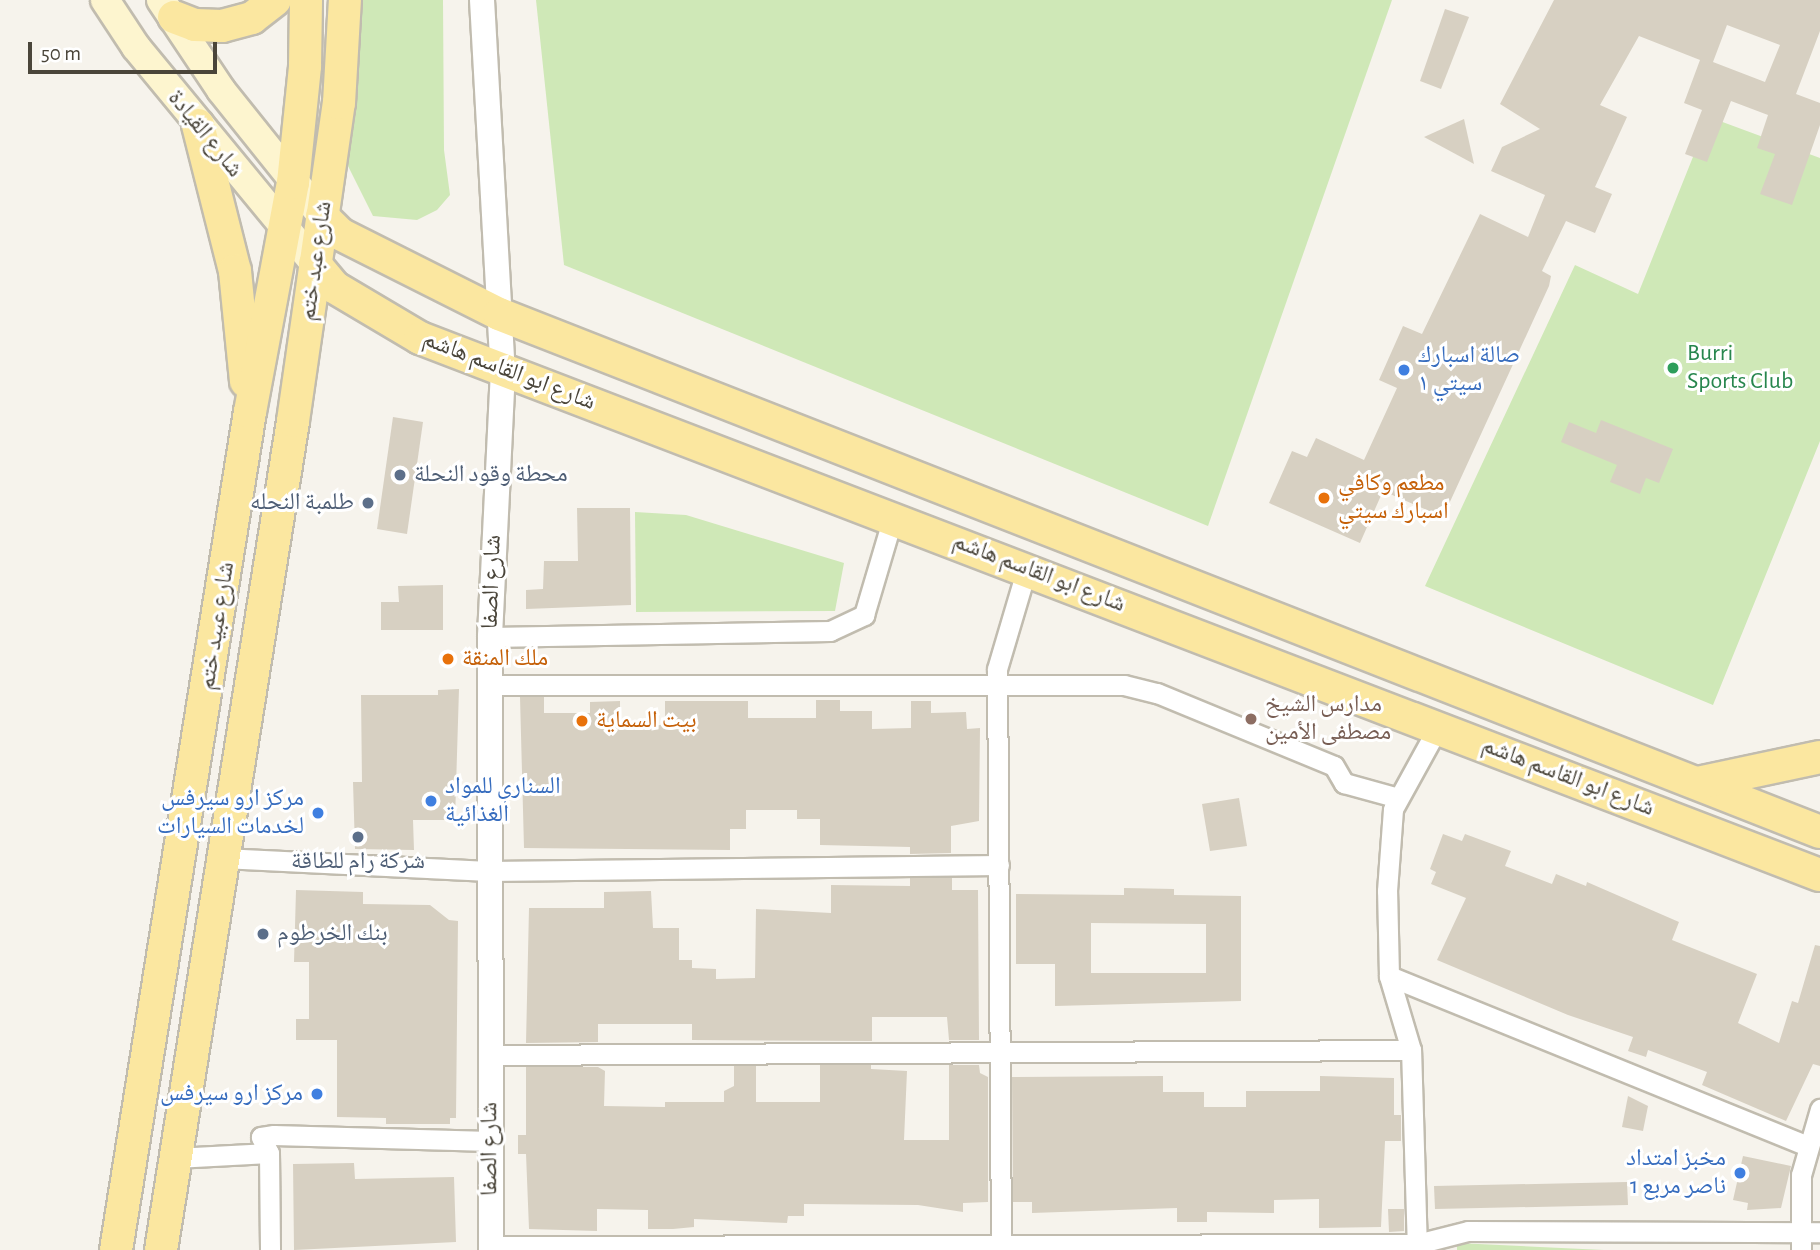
<!DOCTYPE html>
<meta charset="utf-8">
<style>
body{margin:0}
#map{position:relative;width:1820px;height:1250px;overflow:hidden;background:#f6f3ec;font-family:"Alegreya Sans","Noto Naskh Arabic",sans-serif}
div>[style]{position:absolute}
.green>*{inset:0;background:#cfe8b7}
.building>*{inset:0;background:#d7d0c2}
.roads{filter:drop-shadow(2px 0 #c1bcaf) drop-shadow(-2px 0 #c1bcaf) drop-shadow(0 2px #c1bcaf) drop-shadow(0 -2px #c1bcaf)}
.minor>*{height:19px;margin:-9.5px;padding:0 9.5px;transform-origin:9.5px;border-radius:9.5px;background:#fff}
.tertiary>*{height:24px;margin:-12px;padding:0 12px;transform-origin:12px;border-radius:12px;background:#fff}
.secondary>*{height:28px;margin:-14px;padding:0 14px;transform-origin:14px;border-radius:14px;background:#fdf5cf}
.primary>*{height:32px;margin:-16px;padding:0 16px;transform-origin:16px;border-radius:16px;background:#fbe7a0}
.dots>*{width:19px;height:19px;translate:-50% -50%;box-sizing:border-box;border:4px solid #fff;border-radius:50%}
span{translate:-50% -50%;white-space:nowrap;text-align:center;line-height:1.15;-webkit-text-stroke:6px #fff;paint-order:stroke}
.street-label{font-size:24px;color:#4a453a}
.leisure-label{font-size:24px;color:#27864d}
.left{translate:0 -50%;text-align:left}
.shop-label{font-size:24px;color:#366cbe}
.right{translate:-100% -50%;text-align:right}
.service-label{font-size:24px;color:#4e5e75}
.food-label{font-size:24px;color:#c56008}
.education-label{font-size:24px;color:#785e54}
.scale{position:absolute;left:28px;top:42px;width:189px;height:32px;box-sizing:border-box;border:4px solid #4a453a;border-top:0;padding-left:9px;font-size:21px;line-height:24px;white-space:nowrap;color:#4a453a;-webkit-text-stroke:5px #fff;paint-order:stroke}
</style>
<div id="map">
<div class="green">
<div style="clip-path:polygon(356px 0,443px 0,444px 150px,450px 195px,437px 210px,417px 220px,373px 216px,343px 156px)"></div>
<div style="clip-path:polygon(536px 0,1392px 0,1208px 526px,564px 265px)"></div>
<div style="clip-path:polygon(1709px 117px,1820px 158px,1820px 441px,1713px 705px,1425px 586px,1575px 265px,1638px 294px)"></div>
<div style="clip-path:polygon(635px 512px,686px 515px,844px 563px,835px 611px,636px 612px)"></div>
<div style="clip-path:polygon(1457px 1243px,1604px 1250px,1457px 1250px)"></div>
</div>
<div class="building">
<div style="clip-path:polygon(evenodd,1554px 0,1820px 0,1820px 31px,1796px 94px,1820px 103px,1820px 125px,1792px 205px,1760px 194px,1775px 154px,1757px 148px,1768px 115px,1731px 101px,1707px 162px,1685px 154px,1702px 110px,1684px 103px,1700px 60px,1639px 36px,1600px 105px,1627px 117px,1595px 187px,1612px 194px,1595px 233px,1566px 221px,1542px 271px,1551px 276px,1549px 286px,1443px 517px,1383px 491px,1360px 543px,1269px 503px,1292px 451px,1307px 457px,1316px 438px,1364px 460px,1397px 388px,1379px 380px,1403px 326px,1422px 334px,1480px 214px,1528px 237px,1545px 195px,1491px 171px,1502px 147px,1540px 129px,1500px 104px,1554px 0,1727px 25px,1780px 45px,1765px 82px,1713px 62px,1727px 25px)"></div>
<div style="clip-path:polygon(1445px 9px,1469px 17px,1441px 89px,1420px 81px)"></div>
<div style="clip-path:polygon(1464px 119px,1474px 164px,1424px 137px)"></div>
<div style="clip-path:polygon(393px 417px,423px 422px,407px 534px,377px 529px)"></div>
<div style="clip-path:polygon(1601px 420px,1673px 449px,1659px 483px,1646px 478px,1640px 494px,1610px 482px,1617px 465px,1561px 442px,1569px 422px,1596px 433px)"></div>
<div style="clip-path:polygon(577px 508px,630px 508px,631px 605px,526px 609px,526px 590px,543px 589px,544px 561px,578px 561px)"></div>
<div style="clip-path:polygon(443px 585px,443px 630px,381px 630px,381px 602px,399px 602px,398px 586px)"></div>
<div style="clip-path:polygon(459px 689px,455px 820px,413px 820px,414px 850px,355px 849px,353px 782px,362px 782px,361px 695px,438px 695px,438px 690px)"></div>
<div style="clip-path:polygon(520px 697px,544px 697px,544px 713px,590px 713px,590px 702px,620px 701px,620px 726px,665px 725px,665px 701px,748px 701px,748px 718px,816px 718px,816px 700px,840px 700px,840px 711px,872px 711px,872px 729px,911px 728px,911px 701px,931px 701px,931px 713px,966px 712px,967px 729px,980px 728px,979px 821px,951px 826px,951px 853px,910px 854px,910px 847px,820px 845px,820px 819px,797px 819px,797px 810px,746px 810px,746px 829px,730px 829px,730px 850px,524px 848px)"></div>
<div style="clip-path:polygon(1239px 798px,1247px 846px,1210px 851px,1202px 804px)"></div>
<div style="clip-path:polygon(1443px 834px,1462px 841px,1465px 834px,1511px 851px,1505px 866px,1552px 884px,1556px 874px,1586px 886px,1587px 882px,1679px 922px,1672px 940px,1757px 974px,1738px 1023px,1779px 1043px,1792px 1001px,1798px 1003px,1815px 945px,1820px 946px,1820px 1066px,1813px 1064px,1786px 1121px,1702px 1085px,1707px 1072px,1648px 1050px,1646px 1057px,1628px 1051px,1633px 1037px,1568px 1015px,1437px 960px,1466px 898px,1431px 884px,1436px 872px,1430px 869px)"></div>
<div style="clip-path:polygon(910px 878px,952px 878px,952px 890px,978px 890px,979px 1040px,949px 1040px,947px 1017px,872px 1017px,872px 1041px,692px 1040px,692px 1024px,598px 1024px,598px 1042px,526px 1043px,529px 908px,604px 908px,604px 892px,651px 891px,653px 928px,679px 928px,679px 960px,692px 960px,692px 968px,716px 969px,716px 979px,755px 978px,756px 909px,831px 913px,831px 885px,910px 886px)"></div>
<div style="clip-path:polygon(evenodd,1124px 888px,1174px 889px,1174px 895px,1241px 896px,1241px 1001px,1055px 1006px,1055px 964px,1016px 964px,1016px 894px,1124px 895px,1124px 888px,1091px 923px,1206px 924px,1206px 973px,1091px 973px,1091px 923px)"></div>
<div style="clip-path:polygon(296px 890px,363px 892px,363px 904px,430px 905px,449px 920px,458px 921px,456px 1118px,450px 1118px,450px 1124px,386px 1124px,386px 1118px,337px 1117px,337px 1040px,296px 1040px,296px 1019px,309px 1019px,309px 962px,294px 962px)"></div>
<div style="clip-path:polygon(820px 1065px,871px 1065px,871px 1069px,907px 1071px,904px 1140px,949px 1140px,949px 1065px,979px 1065px,980px 1073px,988px 1077px,988px 1202px,963px 1203px,963px 1212px,918px 1205px,804px 1204px,804px 1216px,788px 1216px,787px 1223px,694px 1219px,694px 1227px,673px 1229px,648px 1229px,648px 1210px,597px 1209px,597px 1231px,529px 1229px,526px 1154px,518px 1154px,518px 1135px,526px 1135px,526px 1067px,598px 1067px,605px 1071px,604px 1106px,665px 1107px,665px 1102px,724px 1102px,724px 1091px,734px 1086px,734px 1066px,756px 1066px,756px 1102px,820px 1102px)"></div>
<div style="clip-path:polygon(1163px 1076px,1163px 1092px,1204px 1092px,1204px 1107px,1246px 1107px,1246px 1091px,1320px 1091px,1320px 1076px,1394px 1078px,1394px 1115px,1401px 1115px,1401px 1141px,1385px 1141px,1381px 1227px,1319px 1228px,1319px 1199px,1274px 1200px,1274px 1213px,1207px 1212px,1207px 1222px,1177px 1222px,1177px 1208px,1032px 1213px,1032px 1202px,1013px 1202px,1012px 1077px)"></div>
<div style="clip-path:polygon(1628px 1096px,1648px 1106px,1643px 1131px,1622px 1127px)"></div>
<div style="clip-path:polygon(1743px 1156px,1791px 1166px,1781px 1208px,1747px 1210px,1748px 1203px,1733px 1200px)"></div>
<div style="clip-path:polygon(354px 1163px,355px 1179px,454px 1177px,456px 1242px,294px 1250px,293px 1164px)"></div>
<div style="clip-path:polygon(1627px 1182px,1628px 1205px,1435px 1209px,1434px 1186px)"></div>
<div style="clip-path:polygon(1388px 1209px,1404px 1209px,1404px 1231px,1389px 1232px)"></div>
</div>
<div class="roads">
<div class="minor">
<div style="left:490px;top:637px;width:340px;rotate:-1deg"></div>
<div style="left:830px;top:631px;width:38px;rotate:-25deg"></div>
<div style="left:864px;top:615px;width:102px;rotate:-73.5deg"></div>
<div style="left:490px;top:685px;width:634px"></div>
<div style="left:1124px;top:685px;width:34px;rotate:14deg"></div>
<div style="left:1157px;top:693px;width:191px;rotate:22.4deg"></div>
<div style="left:1334px;top:766px;width:20px;rotate:60deg"></div>
<div style="left:1344px;top:783px;width:56px;rotate:15.5deg"></div>
<div style="left:222px;top:858px;width:267px;rotate:2.8deg"></div>
<div style="left:489px;top:871px;width:510px;rotate:-0.67deg"></div>
<div style="left:1389px;top:976px;width:452px;rotate:22.1deg"></div>
<div style="left:489px;top:1055px;width:922px;rotate:-0.31deg"></div>
<div style="left:269px;top:1153px;width:97px;rotate:89.4deg"></div>
<div style="left:175px;top:1158px;width:94px;rotate:-3deg"></div>
<div style="left:269px;top:1153px;width:18px;rotate:-117deg"></div>
<div style="left:261px;top:1137px;width:13px;rotate:-9deg"></div>
<div style="left:274px;top:1135px;width:216px;rotate:1.6deg"></div>
<div style="left:490px;top:1246px;width:927px;rotate:-0.12deg"></div>
<div style="left:1417px;top:1244px;width:53px;rotate:-14.3deg"></div>
<div style="left:1468px;top:1231px;width:352px;rotate:0.2deg"></div>
<div style="left:1001px;top:1250px;width:581px;rotate:-90.39deg"></div>
<div style="left:997px;top:669px;width:105px;rotate:-73.5deg"></div>
<div style="left:1417px;top:1250px;width:200px;rotate:-91.7deg"></div>
<div style="left:1411px;top:1050px;width:77px;rotate:-106.6deg"></div>
<div style="left:1389px;top:976px;width:85px;rotate:-91.3deg"></div>
<div style="left:1387px;top:891px;width:82px;rotate:-85.8deg"></div>
<div style="left:1393px;top:809px;width:94px;rotate:-61.2deg"></div>
<div style="left:1801px;top:1250px;width:75px;rotate:-90deg"></div>
<div style="left:1801px;top:1175px;width:69px;rotate:-73.9deg"></div>
</div>
<div class="tertiary">
<div style="left:482px;top:0;width:371px;rotate:86.8deg"></div>
<div style="left:503px;top:370px;width:267px;rotate:92.8deg"></div>
<div style="left:490px;top:637px;width:613px;rotate:89.91deg"></div>
</div>
<div class="secondary">
<div style="left:105px;top:0;width:56px;rotate:56.6deg"></div>
<div style="left:136px;top:47px;width:281px;rotate:50.5deg"></div>
<div style="left:161px;top:0;width:108px;rotate:56.3deg"></div>
<div style="left:221px;top:90px;width:161px;rotate:51.3deg"></div>
</div>
<div class="primary">
<div style="left:174px;top:17px;width:22px;rotate:21deg"></div>
<div style="left:195px;top:25px;width:27px;rotate:2deg"></div>
<div style="left:222px;top:26px;width:31px;rotate:-15deg"></div>
<div style="left:252px;top:18px;width:29px;rotate:-38deg"></div>
<div style="left:198px;top:125px;width:151px;rotate:75.8deg"></div>
<div style="left:235px;top:271px;width:111px;rotate:84.3deg"></div>
<div style="left:322px;top:216px;width:25px;rotate:45deg"></div>
<div style="left:340px;top:234px;width:178px;rotate:26.7deg"></div>
<div style="left:499px;top:314px;width:1419px;rotate:21.41deg"></div>
<div style="left:315px;top:264px;width:30px;rotate:50deg"></div>
<div style="left:334px;top:287px;width:100px;rotate:30.7deg"></div>
<div style="left:420px;top:338px;width:1499px;rotate:20.99deg"></div>
<div style="left:1698px;top:783px;width:125px;rotate:-12deg"></div>
<div style="left:116px;top:1250px;width:849px;rotate:-80.92deg"></div>
<div style="left:250px;top:412px;width:233px;rotate:-79.4deg"></div>
<div style="left:293px;top:183px;width:118px;rotate:-84.1deg"></div>
<div style="left:305px;top:66px;width:66px;rotate:-89.1deg"></div>
<div style="left:161px;top:1250px;width:839px;rotate:-80.95deg"></div>
<div style="left:293px;top:421px;width:321px;rotate:-81.8deg"></div>
<div style="left:339px;top:103px;width:103px;rotate:-86.7deg"></div>
</div>
</div>
<div class="dots">
<div style="left:1673px;top:368px;background:#2e9e5b"></div>
<div style="left:1404px;top:370px;background:#3f7fe0"></div>
<div style="left:400px;top:475px;background:#5c6f8a"></div>
<div style="left:1324px;top:498px;background:#e8710a"></div>
<div style="left:368px;top:503px;background:#5c6f8a"></div>
<div style="left:448px;top:659px;background:#e8710a"></div>
<div style="left:1251px;top:719px;background:#8d6e63"></div>
<div style="left:582px;top:721px;background:#e8710a"></div>
<div style="left:431px;top:801px;background:#3f7fe0"></div>
<div style="left:318px;top:813px;background:#3f7fe0"></div>
<div style="left:358px;top:837px;background:#5c6f8a"></div>
<div style="left:263px;top:934px;background:#5c6f8a"></div>
<div style="left:317px;top:1094px;background:#3f7fe0"></div>
<div style="left:1740px;top:1173px;background:#3f7fe0"></div>
</div>
<div class="street-label">
<span style="left:205px;top:134px;rotate:51deg">شارع القيادة</span>
<span style="left:316px;top:261px;rotate:-82deg">شارع عبد ختم</span>
<span style="left:509px;top:371px;rotate:21deg">شارع ابو القاسم هاشم</span>
<span style="left:1039px;top:573px;rotate:21deg">شارع ابو القاسم هاشم</span>
<span style="left:492px;top:582px;rotate:-88deg">شارع الصفا</span>
<span style="left:217px;top:626px;rotate:-81deg">شارع عبيد ختم</span>
<span style="left:1568px;top:777px;rotate:21deg">شارع ابو القاسم هاشم</span>
<span style="left:490px;top:1149px;rotate:-90deg">شارع الصفا</span>
</div>
<div class="leisure-label">
<span class="left" style="left:1687px;top:368px">Burri<br>Sports Club</span>
</div>
<div class="shop-label">
<span class="left" style="left:1418px;top:370px">صالة اسبارك<br>سيتي ١</span>
<span class="left" style="left:445px;top:801px">السناري للمواد<br>الغذائية</span>
<span class="right" style="left:304px;top:813px">مركز ارو سيرفس<br>لخدمات السيارات</span>
<span class="right" style="left:303px;top:1094px">مركز ارو سيرفس</span>
<span class="right" style="left:1726px;top:1173px">مخبز امتداد<br>ناصر مربع 1</span>
</div>
<div class="service-label">
<span class="left" style="left:414px;top:475px">محطة وقود النحلة</span>
<span class="right" style="left:354px;top:503px">طلمبة النحله</span>
<span style="left:358px;top:862px">شركة رام للطاقة</span>
<span class="left" style="left:277px;top:934px">بنك الخرطوم</span>
</div>
<div class="food-label">
<span class="left" style="left:1338px;top:498px">مطعم وكافي<br>اسبارك سيتي</span>
<span class="left" style="left:462px;top:659px">ملك المنقة</span>
<span class="left" style="left:596px;top:721px">بيت السماية</span>
</div>
<div class="education-label">
<span class="left" style="left:1265px;top:719px">مدارس الشيخ<br>مصطفى الأمين</span>
</div>
<div class="scale">50 m</div>
</div>
